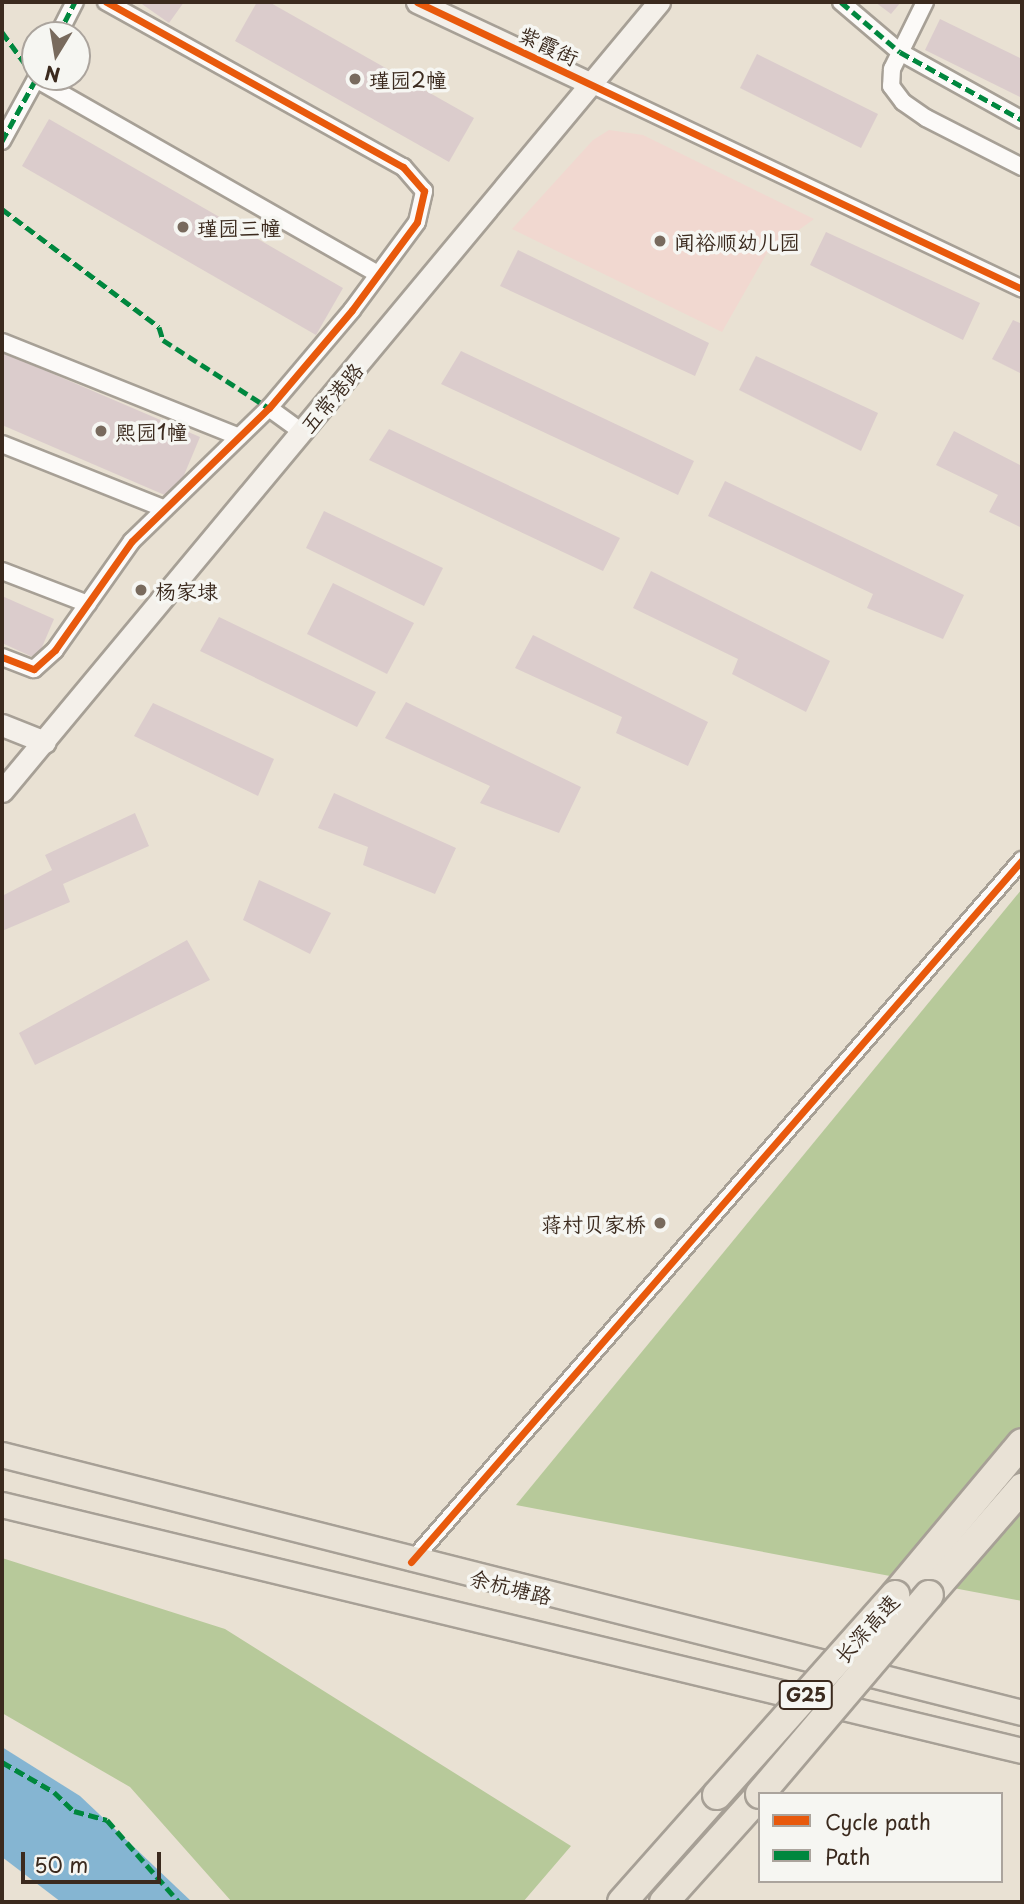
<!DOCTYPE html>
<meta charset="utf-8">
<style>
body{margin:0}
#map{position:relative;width:1024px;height:1904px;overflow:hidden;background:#e9e1d3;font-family:"Playpen Sans","LXGW WenKai TC",sans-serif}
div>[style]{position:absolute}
.built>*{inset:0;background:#f1d8d0}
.forest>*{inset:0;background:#b7c99a}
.water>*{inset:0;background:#85b5d2}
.building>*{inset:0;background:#dbcccc}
.roads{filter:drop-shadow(2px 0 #a7a096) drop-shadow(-2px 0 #a7a096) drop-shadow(0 2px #a7a096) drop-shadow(0 -2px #a7a096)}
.street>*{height:16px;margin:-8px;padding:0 8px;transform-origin:8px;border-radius:8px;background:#fcfaf8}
.secondary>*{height:21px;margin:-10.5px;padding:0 10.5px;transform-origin:10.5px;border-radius:10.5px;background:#f4f0ea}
.primary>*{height:24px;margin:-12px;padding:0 12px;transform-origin:12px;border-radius:12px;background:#e9e2d6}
.highway>*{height:28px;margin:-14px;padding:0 14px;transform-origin:14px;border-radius:14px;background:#e9e2d6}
.bridges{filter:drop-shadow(2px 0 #a7a096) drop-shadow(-2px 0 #a7a096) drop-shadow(0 2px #a7a096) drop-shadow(0 -2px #a7a096)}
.highway-bridge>*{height:28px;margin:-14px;padding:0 14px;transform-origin:14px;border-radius:14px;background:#e9e2d6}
.quiet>*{height:5px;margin-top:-2.5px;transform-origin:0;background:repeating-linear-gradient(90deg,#00873e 0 10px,transparent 0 15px)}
.cycleway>*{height:7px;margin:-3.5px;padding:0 3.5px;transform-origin:3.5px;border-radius:3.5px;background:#e8590c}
.dots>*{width:19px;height:19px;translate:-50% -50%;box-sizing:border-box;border:4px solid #f6f6f2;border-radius:50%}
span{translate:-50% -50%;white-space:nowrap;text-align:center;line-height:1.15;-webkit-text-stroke:7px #f6f6f2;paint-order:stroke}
.shield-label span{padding:2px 5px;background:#f6f6f2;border:2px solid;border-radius:5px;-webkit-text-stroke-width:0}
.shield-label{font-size:19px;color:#3b2a1e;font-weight:700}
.street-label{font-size:21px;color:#3b2a1e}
.poi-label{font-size:21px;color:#3b2a1e}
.left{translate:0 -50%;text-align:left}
.right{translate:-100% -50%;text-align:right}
.frame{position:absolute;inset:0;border:4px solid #3b2a1e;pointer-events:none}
.legend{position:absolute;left:758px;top:1792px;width:245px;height:91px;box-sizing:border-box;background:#f6f6f2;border:2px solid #aba49d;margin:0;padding:9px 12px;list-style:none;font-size:21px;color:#3b2a1e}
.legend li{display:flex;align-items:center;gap:14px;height:35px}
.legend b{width:35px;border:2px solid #aba49d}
.north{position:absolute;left:21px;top:21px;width:70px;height:70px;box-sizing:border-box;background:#f6f6f2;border:2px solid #aba49d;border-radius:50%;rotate:191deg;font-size:19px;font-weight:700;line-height:28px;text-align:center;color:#3b2a1e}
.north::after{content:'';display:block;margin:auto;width:24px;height:32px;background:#786a5d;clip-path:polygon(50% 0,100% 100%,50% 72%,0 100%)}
.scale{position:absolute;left:21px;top:1852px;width:140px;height:32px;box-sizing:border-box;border:4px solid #3b2a1e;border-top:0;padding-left:9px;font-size:21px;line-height:24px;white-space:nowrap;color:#3b2a1e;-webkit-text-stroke:5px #f6f6f2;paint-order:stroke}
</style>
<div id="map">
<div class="built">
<div style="clip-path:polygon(609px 130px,643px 135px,814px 219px,767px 253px,722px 332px,512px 229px,593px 140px)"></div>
</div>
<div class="forest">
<div style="clip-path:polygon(1022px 889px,1022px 1601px,516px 1505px)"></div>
<div style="clip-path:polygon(2px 1558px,225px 1629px,571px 1846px,523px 1902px,232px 1902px,130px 1787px,2px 1713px)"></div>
</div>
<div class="water">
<div style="clip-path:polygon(2px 1747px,80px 1796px,192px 1902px,61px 1902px,2px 1857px)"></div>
</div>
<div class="building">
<div style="clip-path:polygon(139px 2px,184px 2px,169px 23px)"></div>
<div style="clip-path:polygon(257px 2px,269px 2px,474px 118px,449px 162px,235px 41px)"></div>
<div style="clip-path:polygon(875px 2px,901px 2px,891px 14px)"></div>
<div style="clip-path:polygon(940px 19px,1022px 59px,1022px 98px,925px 50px)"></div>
<div style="clip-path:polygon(757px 54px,878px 114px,861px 148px,740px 88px)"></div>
<div style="clip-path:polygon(49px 119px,343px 288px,316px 335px,22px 166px)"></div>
<div style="clip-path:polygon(826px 232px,980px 303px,963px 340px,810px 265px)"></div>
<div style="clip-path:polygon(518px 250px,709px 343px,695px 376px,500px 286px)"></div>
<div style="clip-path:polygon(1013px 320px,1022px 324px,1022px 374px,992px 359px)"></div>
<div style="clip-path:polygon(461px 351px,694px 461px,678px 495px,441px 384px)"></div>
<div style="clip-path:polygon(2px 352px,200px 437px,174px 499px,2px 425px)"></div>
<div style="clip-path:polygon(756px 356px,878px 413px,861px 451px,739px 390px)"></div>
<div style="clip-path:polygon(389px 429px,620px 538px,603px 571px,369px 460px)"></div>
<div style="clip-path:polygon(954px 431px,1022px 466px,1022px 528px,989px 512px,998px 495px,936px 465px)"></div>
<div style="clip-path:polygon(725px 481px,964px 595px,943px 639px,867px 608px,873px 594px,708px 516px)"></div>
<div style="clip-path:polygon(324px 511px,443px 568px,424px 606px,306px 548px)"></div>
<div style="clip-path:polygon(651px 571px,830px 661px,806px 712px,732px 674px,738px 659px,633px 608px)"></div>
<div style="clip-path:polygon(333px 583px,414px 623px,387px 674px,307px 634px)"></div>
<div style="clip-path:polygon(2px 596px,54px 619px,37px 659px,2px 643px)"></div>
<div style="clip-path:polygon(219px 617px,376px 692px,357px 727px,200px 651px)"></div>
<div style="clip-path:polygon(533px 635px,708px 722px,688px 766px,616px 733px,622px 717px,515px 668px)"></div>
<div style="clip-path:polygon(406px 702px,581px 787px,559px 833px,480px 803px,490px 786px,385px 738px)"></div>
<div style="clip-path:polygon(153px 703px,274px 759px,258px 796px,134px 736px)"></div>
<div style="clip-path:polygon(334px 793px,456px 848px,435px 894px,363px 865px,368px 847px,318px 828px)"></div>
<div style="clip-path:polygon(135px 813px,149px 846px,63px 884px,70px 902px,2px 931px,2px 896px,52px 870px,45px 855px)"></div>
<div style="clip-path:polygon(259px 880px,331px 913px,310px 954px,243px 920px)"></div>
<div style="clip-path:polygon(187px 940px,210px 980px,35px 1065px,19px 1033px)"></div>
</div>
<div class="roads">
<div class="street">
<div style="left:841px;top:2px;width:77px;rotate:40.3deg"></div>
<div style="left:900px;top:52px;width:140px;rotate:29.1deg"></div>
<div style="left:925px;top:2px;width:75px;rotate:116.2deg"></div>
<div style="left:892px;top:69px;width:17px;rotate:93deg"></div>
<div style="left:891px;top:86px;width:20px;rotate:53deg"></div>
<div style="left:903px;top:102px;width:28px;rotate:35deg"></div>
<div style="left:926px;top:118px;width:108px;rotate:27deg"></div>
<div style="left:58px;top:35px;width:37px;rotate:-63deg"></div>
<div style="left:36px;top:79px;width:394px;rotate:29.7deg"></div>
<div style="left:591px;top:84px;width:477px;rotate:25.4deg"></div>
<div style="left:2px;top:141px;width:73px;rotate:-61.3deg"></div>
<div style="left:2px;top:342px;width:255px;rotate:21.8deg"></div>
<div style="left:269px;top:408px;width:41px;rotate:36deg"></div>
<div style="left:2px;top:444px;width:175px;rotate:21.7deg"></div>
<div style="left:2px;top:571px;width:92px;rotate:21deg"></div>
<div style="left:2px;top:657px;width:34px;rotate:21deg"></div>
<div style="left:34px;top:669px;width:28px;rotate:-42deg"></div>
<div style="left:55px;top:650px;width:133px;rotate:-54.8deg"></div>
<div style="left:132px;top:541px;width:191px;rotate:-44.2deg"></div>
<div style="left:269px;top:408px;width:128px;rotate:-49.7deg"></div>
<div style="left:352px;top:310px;width:109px;rotate:-53.5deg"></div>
<div style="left:417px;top:222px;width:32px;rotate:-77deg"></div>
<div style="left:424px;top:191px;width:32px;rotate:-131deg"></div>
<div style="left:403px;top:167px;width:340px;rotate:-150.9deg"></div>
<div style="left:411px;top:1562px;width:931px;rotate:-48.96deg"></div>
</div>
<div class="secondary">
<div style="left:417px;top:2px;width:192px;rotate:25.2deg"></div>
<div style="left:2px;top:725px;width:46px;rotate:21.6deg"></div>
<div style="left:2px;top:791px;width:1027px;rotate:-50.22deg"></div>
</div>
<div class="primary">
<div style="left:2px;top:1455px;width:1052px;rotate:14.19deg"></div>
<div style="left:2px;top:1505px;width:1049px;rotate:13.56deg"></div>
</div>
<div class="highway">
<div style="left:895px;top:1595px;width:198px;rotate:-50.1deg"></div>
<div style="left:929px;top:1595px;width:142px;rotate:-49deg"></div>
<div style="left:622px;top:1902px;width:143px;rotate:-48.4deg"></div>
<div style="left:664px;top:1902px;width:144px;rotate:-48.1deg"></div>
</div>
</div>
<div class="bridges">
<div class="highway-bridge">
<div style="left:760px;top:1794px;width:261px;rotate:-49.7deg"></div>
<div style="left:717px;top:1795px;width:268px;rotate:-48.3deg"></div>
</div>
</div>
<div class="quiet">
<div style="left:841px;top:2px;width:77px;rotate:40.3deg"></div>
<div style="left:900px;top:52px;width:140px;rotate:29.1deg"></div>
<div style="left:2px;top:32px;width:58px;rotate:54.1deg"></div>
<div style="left:58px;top:35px;width:37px;rotate:-63deg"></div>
<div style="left:2px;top:141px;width:73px;rotate:-61.3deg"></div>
<div style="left:2px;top:209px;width:196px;rotate:36.9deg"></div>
<div style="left:159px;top:327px;width:14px;rotate:73deg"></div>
<div style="left:163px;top:340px;width:126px;rotate:32.7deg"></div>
<div style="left:2px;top:1762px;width:60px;rotate:30deg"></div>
<div style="left:54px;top:1792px;width:28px;rotate:44deg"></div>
<div style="left:74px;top:1811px;width:34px;rotate:15deg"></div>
<div style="left:107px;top:1820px;width:109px;rotate:48.7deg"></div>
</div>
<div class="cycleway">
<div style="left:417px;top:2px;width:670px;rotate:25.38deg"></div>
<div style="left:2px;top:657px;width:34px;rotate:21deg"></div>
<div style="left:34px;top:669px;width:28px;rotate:-42deg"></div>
<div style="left:55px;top:650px;width:133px;rotate:-54.8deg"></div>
<div style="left:132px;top:541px;width:191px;rotate:-44.2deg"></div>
<div style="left:269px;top:408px;width:128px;rotate:-49.7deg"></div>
<div style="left:352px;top:310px;width:109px;rotate:-53.5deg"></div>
<div style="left:417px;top:222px;width:32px;rotate:-77deg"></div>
<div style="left:424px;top:191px;width:32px;rotate:-131deg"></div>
<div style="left:403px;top:167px;width:340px;rotate:-150.9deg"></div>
<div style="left:411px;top:1562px;width:931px;rotate:-48.96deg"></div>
</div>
<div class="dots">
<div style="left:355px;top:79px;background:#786a5d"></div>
<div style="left:183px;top:227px;background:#786a5d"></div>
<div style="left:660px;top:241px;background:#786a5d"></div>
<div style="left:101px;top:431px;background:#786a5d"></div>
<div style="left:141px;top:590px;background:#786a5d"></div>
<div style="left:660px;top:1223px;background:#786a5d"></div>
</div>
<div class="shield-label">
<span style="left:806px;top:1695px">G25</span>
</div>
<div class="street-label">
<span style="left:549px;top:45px;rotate:25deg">紫霞街</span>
<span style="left:331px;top:397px;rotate:-50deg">五常港路</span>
<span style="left:511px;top:1586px;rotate:14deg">余杭塘路</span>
<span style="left:866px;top:1628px;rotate:-48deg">长深高速</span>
</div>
<div class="poi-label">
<span class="left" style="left:369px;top:79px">瑾园2幢</span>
<span class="left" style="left:197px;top:227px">瑾园三幢</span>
<span class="left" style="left:674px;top:241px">闻裕顺幼儿园</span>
<span class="left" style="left:115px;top:431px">熙园1幢</span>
<span class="left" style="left:155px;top:590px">杨家埭</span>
<span class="right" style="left:646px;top:1223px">蒋村贝家桥</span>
</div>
<div class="frame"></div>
<ul class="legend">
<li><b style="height:9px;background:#e8590c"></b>Cycle path</li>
<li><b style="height:9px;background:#00873e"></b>Path</li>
</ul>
<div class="north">N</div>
<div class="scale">50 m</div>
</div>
